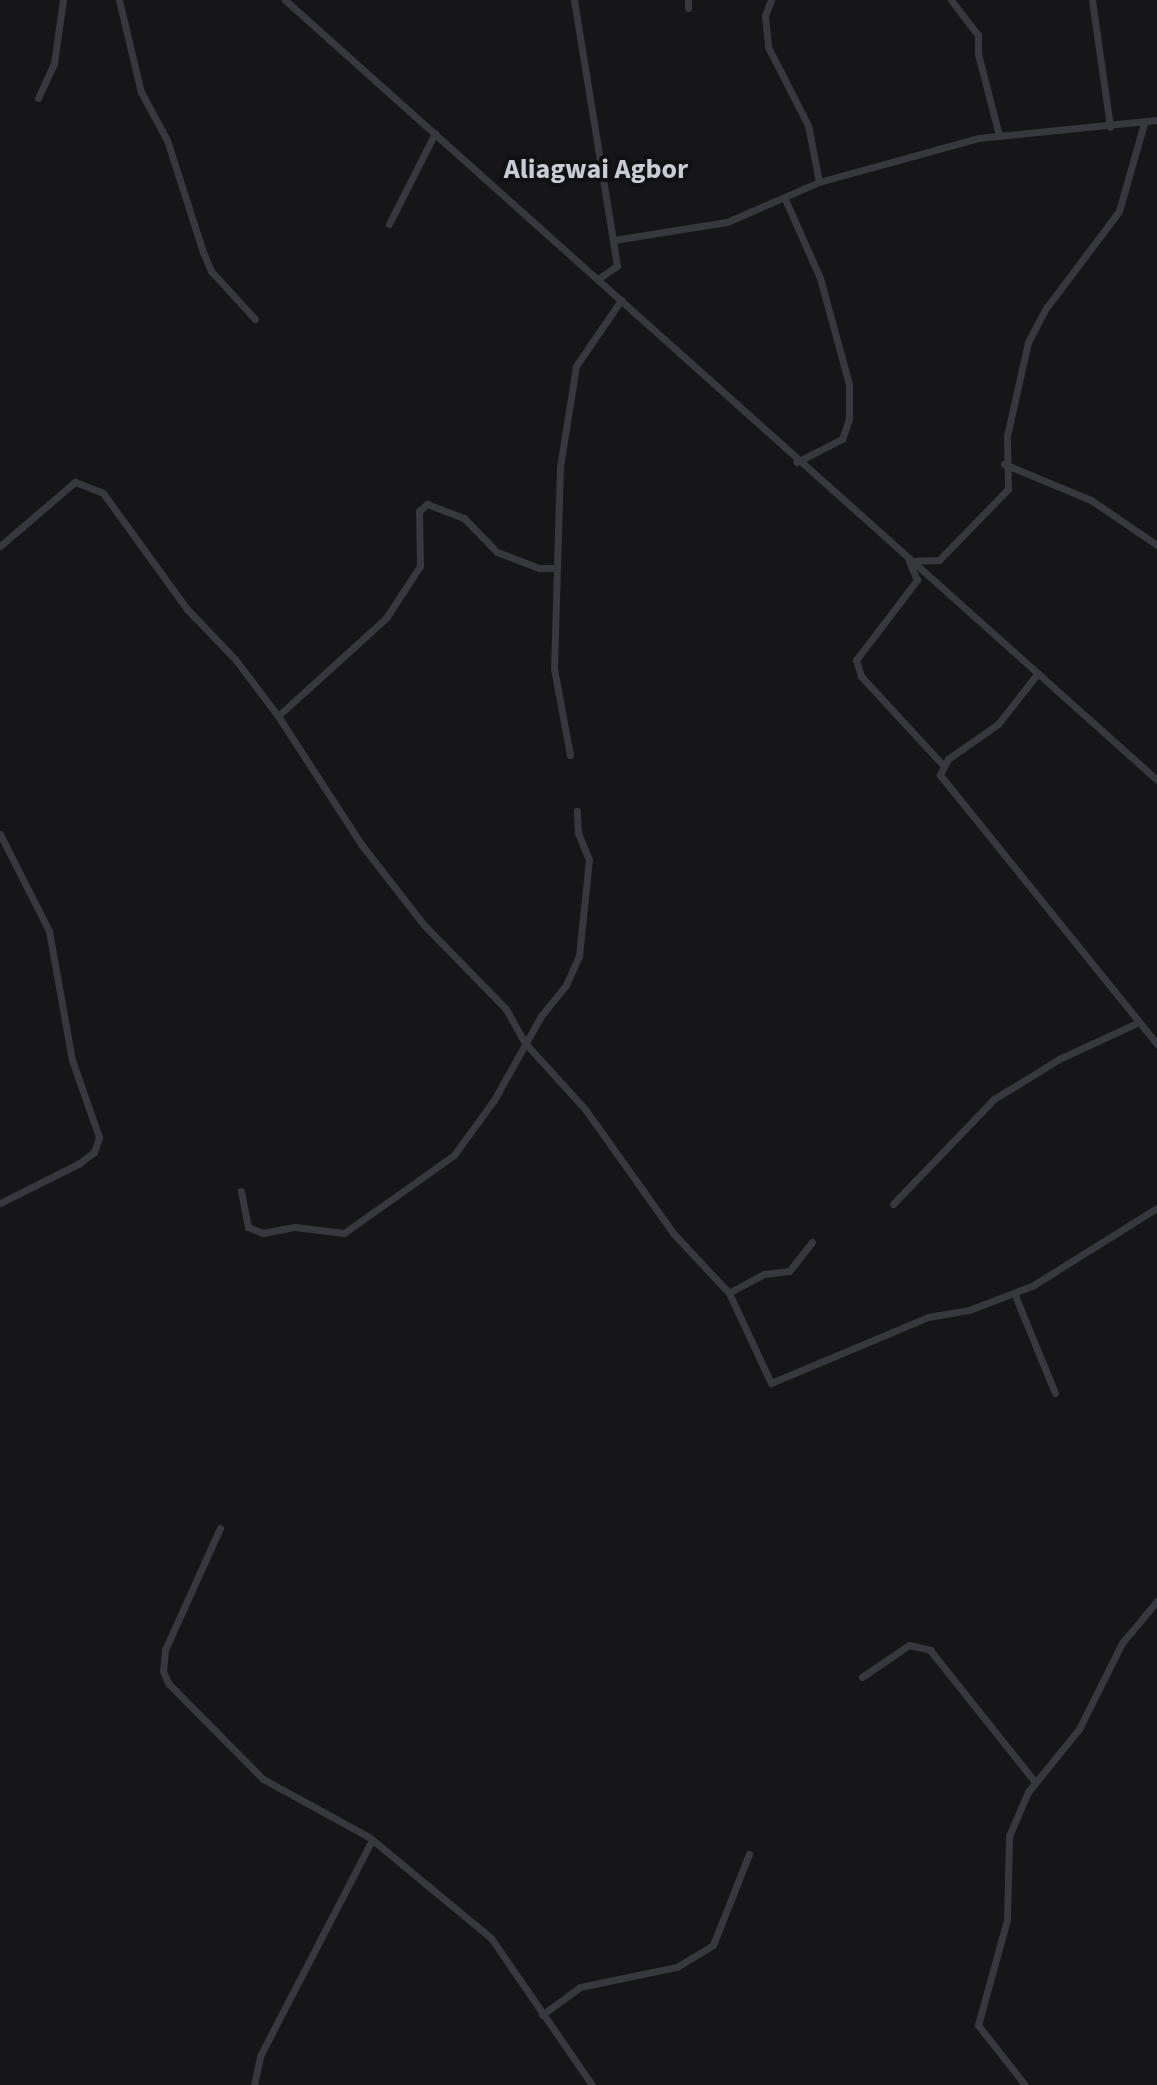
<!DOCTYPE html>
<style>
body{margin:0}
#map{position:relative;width:1157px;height:2085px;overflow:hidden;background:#161618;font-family:"Source Sans 3",sans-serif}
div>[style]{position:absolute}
.street>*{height:7px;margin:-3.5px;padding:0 3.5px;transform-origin:3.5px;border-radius:3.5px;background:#37383d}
span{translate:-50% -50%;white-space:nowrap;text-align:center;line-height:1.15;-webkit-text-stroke:8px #111113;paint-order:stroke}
.quarter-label{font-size:28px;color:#c9ccd4;font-weight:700}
</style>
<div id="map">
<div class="street">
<div style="left:119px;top:0;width:95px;rotate:76.6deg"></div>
<div style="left:141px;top:92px;width:55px;rotate:61.6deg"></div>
<div style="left:167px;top:140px;width:118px;rotate:72.2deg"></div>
<div style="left:203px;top:252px;width:21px;rotate:67deg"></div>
<div style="left:211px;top:271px;width:65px;rotate:47.5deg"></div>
<div style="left:285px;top:0;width:1170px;rotate:41.81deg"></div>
<div style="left:574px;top:0;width:269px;rotate:80.8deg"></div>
<div style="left:617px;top:266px;width:22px;rotate:146deg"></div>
<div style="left:771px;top:0;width:17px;rotate:111deg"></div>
<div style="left:765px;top:16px;width:31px;rotate:84deg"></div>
<div style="left:768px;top:47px;width:88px;rotate:62.9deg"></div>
<div style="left:808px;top:125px;width:58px;rotate:79.1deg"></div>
<div style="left:951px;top:0;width:44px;rotate:52.4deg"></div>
<div style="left:978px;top:35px;width:19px;rotate:90deg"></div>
<div style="left:978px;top:54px;width:84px;rotate:75.5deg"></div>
<div style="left:1092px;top:0;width:128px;rotate:81.9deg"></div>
<div style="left:688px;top:8px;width:8px;rotate:-90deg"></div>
<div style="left:38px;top:98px;width:38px;rotate:-65deg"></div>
<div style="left:54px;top:63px;width:64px;rotate:-81.9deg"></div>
<div style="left:785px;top:199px;width:86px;rotate:66.1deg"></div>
<div style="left:820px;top:278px;width:110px;rotate:74.7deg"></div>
<div style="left:849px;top:384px;width:35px;rotate:90deg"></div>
<div style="left:849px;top:419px;width:21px;rotate:109deg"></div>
<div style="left:842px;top:439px;width:51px;rotate:152.9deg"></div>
<div style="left:389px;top:224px;width:102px;rotate:-63.2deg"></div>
<div style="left:614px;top:240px;width:114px;rotate:-9.1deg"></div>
<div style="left:727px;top:222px;width:100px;rotate:-23.5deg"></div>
<div style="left:819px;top:182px;width:166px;rotate:-15.4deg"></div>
<div style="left:979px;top:138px;width:179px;rotate:-5.8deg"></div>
<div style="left:1004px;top:464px;width:94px;rotate:22.5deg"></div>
<div style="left:1091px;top:500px;width:80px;rotate:34.3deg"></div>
<div style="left:0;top:546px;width:99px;rotate:-40.5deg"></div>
<div style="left:75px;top:482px;width:30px;rotate:21deg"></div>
<div style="left:103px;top:493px;width:143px;rotate:54.1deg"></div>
<div style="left:187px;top:609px;width:69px;rotate:46.2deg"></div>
<div style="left:235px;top:659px;width:71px;rotate:53deg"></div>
<div style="left:278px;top:716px;width:153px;rotate:57deg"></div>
<div style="left:361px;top:844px;width:103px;rotate:52.1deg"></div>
<div style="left:424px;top:925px;width:117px;rotate:45.7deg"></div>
<div style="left:506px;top:1009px;width:39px;rotate:61deg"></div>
<div style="left:525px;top:1043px;width:89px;rotate:47.7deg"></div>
<div style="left:585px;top:1109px;width:152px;rotate:54.6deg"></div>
<div style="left:673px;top:1233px;width:82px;rotate:47deg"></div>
<div style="left:1038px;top:673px;width:65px;rotate:128.1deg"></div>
<div style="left:998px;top:724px;width:61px;rotate:145deg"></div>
<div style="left:948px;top:759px;width:18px;rotate:117deg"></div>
<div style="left:940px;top:775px;width:346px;rotate:51.1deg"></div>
<div style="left:278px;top:716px;width:146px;rotate:-42.2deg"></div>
<div style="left:386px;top:618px;width:62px;rotate:-56.8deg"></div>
<div style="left:420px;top:566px;width:55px;rotate:-91deg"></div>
<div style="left:419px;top:511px;width:11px;rotate:-41deg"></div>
<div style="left:427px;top:504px;width:40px;rotate:21deg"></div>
<div style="left:464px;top:518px;width:47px;rotate:45.9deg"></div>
<div style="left:497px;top:552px;width:45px;rotate:20.9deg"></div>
<div style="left:539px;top:568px;width:16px"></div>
<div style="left:570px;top:755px;width:87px;rotate:-100.5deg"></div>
<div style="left:554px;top:669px;width:202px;rotate:-88.3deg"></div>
<div style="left:560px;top:467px;width:102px;rotate:-81deg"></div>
<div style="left:576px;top:366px;width:80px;rotate:-55.7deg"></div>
<div style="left:943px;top:765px;width:121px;rotate:-132.7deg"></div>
<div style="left:861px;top:676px;width:17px;rotate:-107deg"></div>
<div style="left:856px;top:660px;width:101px;rotate:-52.7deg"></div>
<div style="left:917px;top:580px;width:21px;rotate:-113deg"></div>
<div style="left:909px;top:561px;width:30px;rotate:-2deg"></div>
<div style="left:939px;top:560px;width:99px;rotate:-45.8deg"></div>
<div style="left:1008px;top:489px;width:53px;rotate:-91.1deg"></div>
<div style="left:1007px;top:436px;width:96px;rotate:-77.4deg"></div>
<div style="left:1028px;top:342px;width:40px;rotate:-62deg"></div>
<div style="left:1047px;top:307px;width:120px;rotate:-53.1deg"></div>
<div style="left:1119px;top:211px;width:91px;rotate:-74.1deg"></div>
<div style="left:0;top:834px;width:109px;rotate:63.2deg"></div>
<div style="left:49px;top:931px;width:131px;rotate:79.9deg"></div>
<div style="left:72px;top:1060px;width:82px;rotate:70.7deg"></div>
<div style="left:99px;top:1137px;width:16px;rotate:108deg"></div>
<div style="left:94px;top:1152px;width:18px;rotate:142deg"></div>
<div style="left:80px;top:1163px;width:89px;rotate:153.4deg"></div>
<div style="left:241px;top:1191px;width:37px;rotate:79deg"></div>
<div style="left:248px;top:1227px;width:16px;rotate:22deg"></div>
<div style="left:263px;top:1233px;width:33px;rotate:-11deg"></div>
<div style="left:295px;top:1227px;width:49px;rotate:7deg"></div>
<div style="left:344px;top:1233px;width:135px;rotate:-35.3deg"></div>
<div style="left:454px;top:1155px;width:68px;rotate:-54deg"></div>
<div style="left:494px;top:1100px;width:96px;rotate:-60.8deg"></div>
<div style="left:541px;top:1016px;width:40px;rotate:-51deg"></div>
<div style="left:566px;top:985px;width:32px;rotate:-66deg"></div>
<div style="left:579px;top:956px;width:97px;rotate:-84.1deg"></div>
<div style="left:589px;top:860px;width:29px;rotate:-112deg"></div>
<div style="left:578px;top:833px;width:22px;rotate:-93deg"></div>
<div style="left:893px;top:1204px;width:146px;rotate:-46.1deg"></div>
<div style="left:994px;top:1099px;width:76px;rotate:-31.6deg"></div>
<div style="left:1059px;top:1059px;width:88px;rotate:-24.8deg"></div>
<div style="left:812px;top:1242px;width:37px;rotate:128deg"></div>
<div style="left:789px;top:1271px;width:25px;rotate:173deg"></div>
<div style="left:764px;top:1274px;width:40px;rotate:152deg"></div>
<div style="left:729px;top:1293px;width:99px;rotate:65deg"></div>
<div style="left:771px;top:1383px;width:170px;rotate:-22.8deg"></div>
<div style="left:928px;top:1317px;width:42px;rotate:-9.7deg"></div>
<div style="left:969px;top:1310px;width:67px;rotate:-20.9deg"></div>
<div style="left:1032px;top:1286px;width:147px;rotate:-32deg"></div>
<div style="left:1014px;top:1293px;width:108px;rotate:67.7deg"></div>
<div style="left:220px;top:1528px;width:134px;rotate:114.3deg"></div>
<div style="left:165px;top:1650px;width:21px;rotate:95deg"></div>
<div style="left:163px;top:1671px;width:13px;rotate:67deg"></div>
<div style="left:168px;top:1683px;width:135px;rotate:45.3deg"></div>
<div style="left:263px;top:1779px;width:121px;rotate:28.7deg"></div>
<div style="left:369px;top:1837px;width:158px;rotate:39.6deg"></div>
<div style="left:491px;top:1938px;width:178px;rotate:55.5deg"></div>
<div style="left:862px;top:1677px;width:57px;rotate:-34.2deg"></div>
<div style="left:909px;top:1645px;width:22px;rotate:13deg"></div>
<div style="left:930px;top:1650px;width:169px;rotate:51.5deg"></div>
<div style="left:542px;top:2015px;width:47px;rotate:-36.4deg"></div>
<div style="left:580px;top:1987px;width:99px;rotate:-11.7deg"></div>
<div style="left:677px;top:1967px;width:42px;rotate:-31.4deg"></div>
<div style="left:713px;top:1945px;width:98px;rotate:-68.4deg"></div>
<div style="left:254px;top:2085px;width:30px;rotate:-78deg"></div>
<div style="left:260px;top:2056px;width:243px;rotate:-62.6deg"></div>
<div style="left:1025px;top:2085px;width:76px;rotate:-128.1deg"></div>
<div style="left:978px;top:2025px;width:109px;rotate:-74.6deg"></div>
<div style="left:1007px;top:1920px;width:84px;rotate:-88.6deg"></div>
<div style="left:1009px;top:1836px;width:48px;rotate:-66.6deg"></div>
<div style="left:1028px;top:1792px;width:81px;rotate:-51deg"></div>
<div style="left:1079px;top:1729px;width:96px;rotate:-63.4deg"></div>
<div style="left:1122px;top:1643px;width:55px;rotate:-50.2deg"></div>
</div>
<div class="quarter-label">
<span style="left:596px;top:169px">Aliagwai Agbor</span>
</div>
</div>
